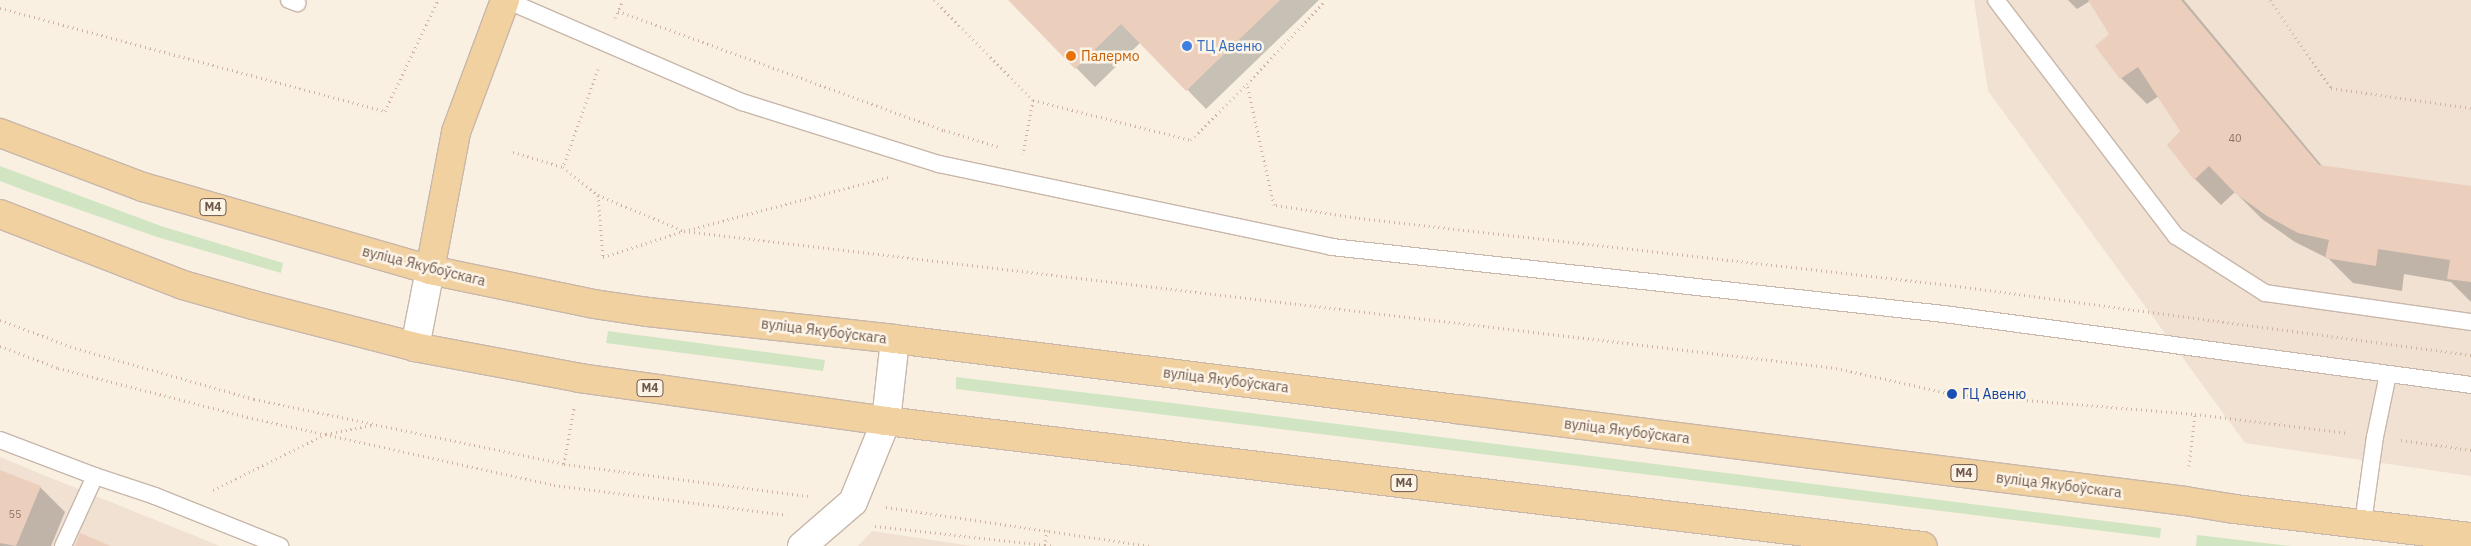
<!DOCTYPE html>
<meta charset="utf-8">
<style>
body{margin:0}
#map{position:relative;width:2471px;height:546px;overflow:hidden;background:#f9f0e2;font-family:"IBM Plex Sans",sans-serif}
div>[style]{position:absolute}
.residential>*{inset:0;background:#f0e1d2}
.green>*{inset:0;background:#d2e5c3}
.shadow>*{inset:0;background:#0003}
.building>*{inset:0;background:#eccebd}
.path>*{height:3px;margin-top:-1.5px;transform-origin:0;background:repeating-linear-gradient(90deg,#d0b2a1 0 1px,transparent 0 5px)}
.roads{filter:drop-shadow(1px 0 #c8b7aa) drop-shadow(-1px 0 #c8b7aa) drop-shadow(0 1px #c8b7aa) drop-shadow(0 -1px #c8b7aa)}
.service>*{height:16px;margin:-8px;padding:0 8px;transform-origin:8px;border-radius:8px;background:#fff}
.minor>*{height:28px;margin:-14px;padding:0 14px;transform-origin:14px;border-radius:14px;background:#fff}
.secondary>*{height:28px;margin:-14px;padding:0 14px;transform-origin:14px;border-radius:14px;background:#fff}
.primary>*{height:28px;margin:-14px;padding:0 14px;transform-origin:14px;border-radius:14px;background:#f2d1a1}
.dots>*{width:14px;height:14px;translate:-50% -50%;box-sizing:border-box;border:2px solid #fdf4e8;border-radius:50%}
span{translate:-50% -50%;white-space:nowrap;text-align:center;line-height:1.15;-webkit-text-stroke:5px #fdf4e8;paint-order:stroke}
.number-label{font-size:11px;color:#8e7568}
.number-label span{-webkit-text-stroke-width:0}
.shield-label span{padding:1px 4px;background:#fdf4e8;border:1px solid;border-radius:4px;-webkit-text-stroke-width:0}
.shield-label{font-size:12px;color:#6e574b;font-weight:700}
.shop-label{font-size:14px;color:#366cbe}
.left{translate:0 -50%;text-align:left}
.food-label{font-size:14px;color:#c56008}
.street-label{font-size:14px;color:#6e574b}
.transit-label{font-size:14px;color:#164399}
</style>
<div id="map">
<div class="residential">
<div style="clip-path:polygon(1974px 0,2471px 0,2471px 476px,2245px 443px,1988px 91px)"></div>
<div style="clip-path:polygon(0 457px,46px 476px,220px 546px,0 546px)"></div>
<div style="clip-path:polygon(872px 531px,972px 546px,858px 546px)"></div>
</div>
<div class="green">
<div style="clip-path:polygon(0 166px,161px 226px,283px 263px,281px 273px,157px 237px,26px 191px,0 181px)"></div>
<div style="clip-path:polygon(608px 331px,825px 360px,823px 371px,606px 343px)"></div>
<div style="clip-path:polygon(956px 377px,1172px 403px,2161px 528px,2160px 538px,956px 389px)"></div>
<div style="clip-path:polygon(2197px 535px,2291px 546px,2196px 546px)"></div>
</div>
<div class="shadow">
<div style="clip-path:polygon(1010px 0,1319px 0,1206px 109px,1141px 42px,1095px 87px)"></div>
<div style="clip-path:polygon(2068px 0,2184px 0,2323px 167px,2471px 187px,2471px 302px,2451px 282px,2404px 274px,2402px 291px,2353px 283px,2329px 259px,2295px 242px,2262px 219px,2235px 192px,2221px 205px,2195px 179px,2182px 131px,2159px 96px,2147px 104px,2121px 78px,2111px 34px,2090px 1px,2077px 9px)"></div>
<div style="clip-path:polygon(0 471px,40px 487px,65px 512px,51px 546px,0 546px)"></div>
</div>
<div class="building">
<div style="clip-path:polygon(1008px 0,1280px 0,1186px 91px,1121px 24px,1075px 69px)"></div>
<div style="clip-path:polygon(2088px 0,2181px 0,2319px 165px,2471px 186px,2471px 282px,2447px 279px,2450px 260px,2378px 249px,2376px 266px,2325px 258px,2329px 240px,2298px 233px,2267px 216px,2235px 193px,2209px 166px,2194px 180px,2167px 145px,2180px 131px,2138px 67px,2120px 79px,2095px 46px,2109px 34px)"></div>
<div style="clip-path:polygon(0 470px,41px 486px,16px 546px,0 543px)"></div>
<div style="clip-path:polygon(80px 533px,111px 546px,75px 546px)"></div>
</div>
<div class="path">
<div style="left:934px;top:0;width:141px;rotate:45.3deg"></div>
<div style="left:1033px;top:100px;width:55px;rotate:100.5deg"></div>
<div style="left:2270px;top:0;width:107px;rotate:55.3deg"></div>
<div style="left:2331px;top:88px;width:141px;rotate:8.1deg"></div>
<div style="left:0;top:8px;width:399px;rotate:15deg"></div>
<div style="left:385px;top:111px;width:123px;rotate:-64.5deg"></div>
<div style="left:618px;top:11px;width:347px;rotate:20.1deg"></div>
<div style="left:944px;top:130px;width:58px;rotate:17.2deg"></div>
<div style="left:615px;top:18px;width:20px;rotate:-66deg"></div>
<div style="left:598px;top:69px;width:104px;rotate:109.7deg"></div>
<div style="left:563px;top:167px;width:45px;rotate:38.7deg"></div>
<div style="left:598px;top:195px;width:62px;rotate:85.4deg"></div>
<div style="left:603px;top:257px;width:85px;rotate:-17.8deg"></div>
<div style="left:684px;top:231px;width:1160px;rotate:6.78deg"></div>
<div style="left:1836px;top:368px;width:119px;rotate:12.6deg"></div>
<div style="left:1952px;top:394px;width:244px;rotate:4.7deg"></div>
<div style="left:2195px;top:414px;width:154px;rotate:7.1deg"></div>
<div style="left:1033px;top:100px;width:163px;rotate:14.2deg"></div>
<div style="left:1191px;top:140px;width:79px;rotate:-45deg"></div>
<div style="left:513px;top:152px;width:52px;rotate:16.7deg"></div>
<div style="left:598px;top:195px;width:93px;rotate:22.7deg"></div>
<div style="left:684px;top:231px;width:211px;rotate:-14.8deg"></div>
<div style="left:1274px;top:205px;width:124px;rotate:-102.6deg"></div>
<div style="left:1247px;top:84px;width:115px;rotate:-46.8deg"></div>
<div style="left:1276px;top:205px;width:84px;rotate:8.9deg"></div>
<div style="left:1359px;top:218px;width:595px;rotate:6.47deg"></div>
<div style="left:1950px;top:285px;width:526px;rotate:7.65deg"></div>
<div style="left:0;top:320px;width:80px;rotate:20.5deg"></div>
<div style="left:75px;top:348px;width:186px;rotate:15.9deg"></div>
<div style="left:254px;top:399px;width:317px;rotate:11.8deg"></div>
<div style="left:564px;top:464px;width:246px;rotate:7.5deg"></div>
<div style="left:0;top:346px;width:62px;rotate:20.8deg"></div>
<div style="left:58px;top:368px;width:200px;rotate:14.5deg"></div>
<div style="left:252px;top:418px;width:309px;rotate:12.5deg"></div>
<div style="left:554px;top:485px;width:235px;rotate:7.3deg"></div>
<div style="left:2401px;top:440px;width:71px;rotate:8.1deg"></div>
<div style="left:564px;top:464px;width:57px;rotate:-79.9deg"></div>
<div style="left:2189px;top:466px;width:52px;rotate:-83.4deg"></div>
<div style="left:213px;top:490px;width:126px;rotate:-26.4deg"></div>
<div style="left:326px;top:434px;width:47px;rotate:-11.1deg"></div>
<div style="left:886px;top:507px;width:268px;rotate:8.4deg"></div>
<div style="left:875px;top:526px;width:171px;rotate:6.4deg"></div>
<div style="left:1047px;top:530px;width:15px;rotate:98deg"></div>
<div style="left:1045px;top:545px;width:9px;rotate:6deg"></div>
</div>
<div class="roads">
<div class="service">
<div style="left:289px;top:0;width:9px;rotate:21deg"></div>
<div style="left:506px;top:0;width:257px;rotate:23.4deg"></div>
<div style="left:742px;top:102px;width:207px;rotate:17.5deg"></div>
<div style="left:939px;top:164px;width:402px;rotate:11.9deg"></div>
<div style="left:1332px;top:247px;width:616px;rotate:6.25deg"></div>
<div style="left:1944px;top:314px;width:532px;rotate:7.67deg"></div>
<div style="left:1996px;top:0;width:297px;rotate:52.7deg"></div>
<div style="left:2176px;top:236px;width:106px;rotate:32.6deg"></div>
<div style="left:2265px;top:293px;width:208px;rotate:8deg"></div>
<div style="left:0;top:440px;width:102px;rotate:20.8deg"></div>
<div style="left:95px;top:476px;width:63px;rotate:18.4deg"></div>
<div style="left:155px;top:496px;width:135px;rotate:21.8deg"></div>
<div style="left:2363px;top:523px;width:87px;rotate:-82.1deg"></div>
<div style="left:2375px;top:437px;width:64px;rotate:-78.3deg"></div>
<div style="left:63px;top:546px;width:77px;rotate:-65.4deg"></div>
</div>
<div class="minor">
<div style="left:802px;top:546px;width:67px;rotate:-40.8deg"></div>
<div style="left:853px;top:502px;width:87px;rotate:-67.8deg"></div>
<div style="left:886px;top:421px;width:82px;rotate:-83.7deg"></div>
</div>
<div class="secondary">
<div style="left:415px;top:347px;width:78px;rotate:-79deg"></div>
</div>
<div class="primary">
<div style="left:0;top:133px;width:153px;rotate:20.7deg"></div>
<div style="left:143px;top:187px;width:299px;rotate:16.1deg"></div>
<div style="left:430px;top:270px;width:167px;rotate:11.7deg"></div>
<div style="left:594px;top:304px;width:55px;rotate:8.4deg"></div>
<div style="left:648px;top:312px;width:248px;rotate:6.2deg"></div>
<div style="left:895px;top:339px;width:565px;rotate:7.11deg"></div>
<div style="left:1456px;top:409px;width:735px;rotate:7.19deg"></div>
<div style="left:2185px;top:501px;width:51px;rotate:9.1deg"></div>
<div style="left:2235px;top:509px;width:238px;rotate:6.8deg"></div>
<div style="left:0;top:214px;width:196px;rotate:21.2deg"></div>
<div style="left:183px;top:285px;width:73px;rotate:15.9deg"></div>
<div style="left:253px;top:305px;width:167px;rotate:14.5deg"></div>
<div style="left:415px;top:347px;width:168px;rotate:10.6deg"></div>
<div style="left:580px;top:378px;width:309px;rotate:8deg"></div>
<div style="left:886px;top:421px;width:1044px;rotate:6.88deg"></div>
<div style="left:430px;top:270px;width:140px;rotate:-79.3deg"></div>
<div style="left:456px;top:132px;width:141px;rotate:-69.6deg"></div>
</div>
</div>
<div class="dots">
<div style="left:1187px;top:46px;background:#3f7fe0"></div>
<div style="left:1071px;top:56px;background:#e8710a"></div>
<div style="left:1952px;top:394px;background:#1a4fb4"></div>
</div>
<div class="number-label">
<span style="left:2235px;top:138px">40</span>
<span style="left:15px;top:514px">55</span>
</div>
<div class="shield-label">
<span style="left:213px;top:207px">М4</span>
<span style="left:650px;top:388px">М4</span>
<span style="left:1964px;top:473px">М4</span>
<span style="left:1404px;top:483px">М4</span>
</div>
<div class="shop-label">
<span class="left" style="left:1197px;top:46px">ТЦ Авеню</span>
</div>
<div class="food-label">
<span class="left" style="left:1081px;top:56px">Палермо</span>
</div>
<div class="street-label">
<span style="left:424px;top:266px;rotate:14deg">вуліца Якубоўскага</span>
<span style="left:824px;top:331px;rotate:7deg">вуліца Якубоўскага</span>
<span style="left:1226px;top:380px;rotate:7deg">вуліца Якубоўскага</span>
<span style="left:1627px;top:431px;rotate:7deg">вуліца Якубоўскага</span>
<span style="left:2059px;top:485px;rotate:7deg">вуліца Якубоўскага</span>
</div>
<div class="transit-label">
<span class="left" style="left:1962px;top:394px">ГЦ Авеню</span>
</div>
</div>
